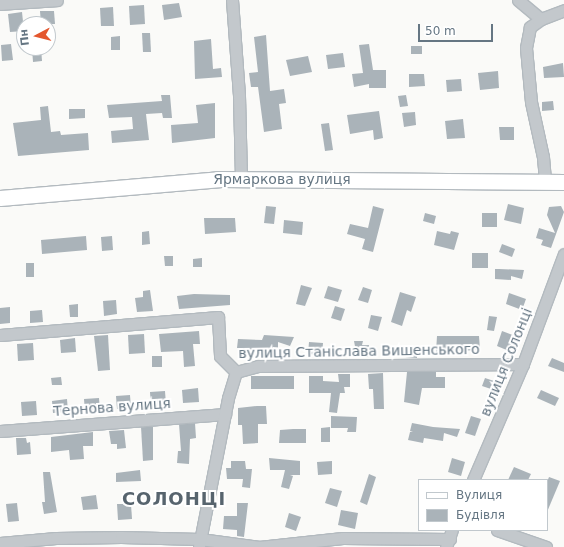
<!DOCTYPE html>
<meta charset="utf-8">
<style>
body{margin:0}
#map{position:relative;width:564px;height:547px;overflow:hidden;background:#fafaf8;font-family:"DejaVu Sans",sans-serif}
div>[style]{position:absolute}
.building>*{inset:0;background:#aab3b9}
.roads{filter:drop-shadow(1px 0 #b3babf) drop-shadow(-1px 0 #b3babf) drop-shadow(0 1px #b3babf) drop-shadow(0 -1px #b3babf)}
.street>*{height:11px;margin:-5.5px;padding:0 5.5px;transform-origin:5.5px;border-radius:5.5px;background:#c3c8cc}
.secondary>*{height:15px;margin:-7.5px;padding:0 7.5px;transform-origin:7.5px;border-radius:7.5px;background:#fff}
span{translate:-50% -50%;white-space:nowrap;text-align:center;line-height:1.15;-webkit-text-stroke:4px #fff;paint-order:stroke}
.street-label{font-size:14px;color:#657683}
.district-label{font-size:18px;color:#57646e;font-weight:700;letter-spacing:1px}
.legend{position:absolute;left:418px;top:479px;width:130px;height:52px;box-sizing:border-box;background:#fff;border:1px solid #c1c8cd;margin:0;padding:5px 7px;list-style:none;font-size:12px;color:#657683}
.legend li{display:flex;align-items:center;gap:8px;height:20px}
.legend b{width:20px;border:1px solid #c1c8cd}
.north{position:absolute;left:16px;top:16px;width:40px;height:40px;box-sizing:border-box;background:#fff;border:1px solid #c1c8cd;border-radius:50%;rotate:263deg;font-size:11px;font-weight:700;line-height:16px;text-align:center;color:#657683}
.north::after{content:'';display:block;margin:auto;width:14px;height:18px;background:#e4572e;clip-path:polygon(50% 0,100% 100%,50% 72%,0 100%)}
.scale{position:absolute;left:418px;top:24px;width:75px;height:18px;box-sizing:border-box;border:2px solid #657683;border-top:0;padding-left:5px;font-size:12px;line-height:14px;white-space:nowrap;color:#657683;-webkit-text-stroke:3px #fff;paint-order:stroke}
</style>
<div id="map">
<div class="building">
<div style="clip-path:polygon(179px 3px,182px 17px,164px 20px,162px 5px)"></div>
<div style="clip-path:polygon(144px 5px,145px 24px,130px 25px,129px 6px)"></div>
<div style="clip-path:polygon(113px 7px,114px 26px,101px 26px,100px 8px)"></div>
<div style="clip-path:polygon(40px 11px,54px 11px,55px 24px,41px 24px)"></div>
<div style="clip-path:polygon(22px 12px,24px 31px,10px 32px,8px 14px)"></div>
<div style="clip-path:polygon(142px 33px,150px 33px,151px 52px,143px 52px)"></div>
<div style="clip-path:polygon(266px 35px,270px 91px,284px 89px,286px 103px,279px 104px,282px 129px,264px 132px,258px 87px,251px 87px,249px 73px,258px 72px,254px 37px)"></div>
<div style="clip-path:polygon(120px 36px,120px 50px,111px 50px,111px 37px)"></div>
<div style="clip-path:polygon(211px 39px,213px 69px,221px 68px,222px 77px,195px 79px,194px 41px)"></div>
<div style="clip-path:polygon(11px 44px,13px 60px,2px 61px,1px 45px)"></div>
<div style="clip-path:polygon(369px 44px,373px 70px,386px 70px,386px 88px,369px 88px,369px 84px,354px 87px,352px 74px,363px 73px,359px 45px)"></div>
<div style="clip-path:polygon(411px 46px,422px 46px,422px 54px,411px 54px)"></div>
<div style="clip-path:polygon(32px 48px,41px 48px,42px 61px,33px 62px)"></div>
<div style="clip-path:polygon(343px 53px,345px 67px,328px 69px,326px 55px)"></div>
<div style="clip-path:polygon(308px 56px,312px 72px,290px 76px,286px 60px)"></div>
<div style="clip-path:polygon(563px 63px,564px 77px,544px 78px,543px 67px)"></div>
<div style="clip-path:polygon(498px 71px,499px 88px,480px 90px,478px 73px)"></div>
<div style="clip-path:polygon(409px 74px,424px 74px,425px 86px,409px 87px)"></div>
<div style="clip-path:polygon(461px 79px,462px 91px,447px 92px,446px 80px)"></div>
<div style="clip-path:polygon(161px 95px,170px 95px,172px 118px,163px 118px,162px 113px,146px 114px,149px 140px,112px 143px,111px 131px,133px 129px,132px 117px,109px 118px,107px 105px,162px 101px)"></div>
<div style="clip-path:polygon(406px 95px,408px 106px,400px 107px,398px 96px)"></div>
<div style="clip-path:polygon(553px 101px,554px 110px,542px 111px,542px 102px)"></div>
<div style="clip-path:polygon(215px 103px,215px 138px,172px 143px,171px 125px,198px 123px,196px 105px)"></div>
<div style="clip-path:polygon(48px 106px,51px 132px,60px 131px,61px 135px,88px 133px,89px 150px,18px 156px,13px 123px,41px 120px,40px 107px)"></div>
<div style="clip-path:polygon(69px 109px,85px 109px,85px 118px,69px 119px)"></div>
<div style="clip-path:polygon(379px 111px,383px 138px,374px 140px,373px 130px,350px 134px,347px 115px)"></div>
<div style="clip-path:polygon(415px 112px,416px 125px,404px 127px,402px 113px)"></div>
<div style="clip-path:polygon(463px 119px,465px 138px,447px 139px,445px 121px)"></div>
<div style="clip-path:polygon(329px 123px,333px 150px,325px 151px,321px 124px)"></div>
<div style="clip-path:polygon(499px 127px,514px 127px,514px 140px,500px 140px)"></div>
<div style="clip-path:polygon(508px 204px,524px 208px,521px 224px,504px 220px)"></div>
<div style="clip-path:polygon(266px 206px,276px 207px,274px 224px,264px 223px)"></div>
<div style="clip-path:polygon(373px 206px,384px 209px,373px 252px,362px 249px,365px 239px,347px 234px,350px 224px,368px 228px)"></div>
<div style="clip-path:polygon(561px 206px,564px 212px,551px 248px,541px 245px,543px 240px,536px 238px,539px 228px,555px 233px,547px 215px,549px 207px)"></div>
<div style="clip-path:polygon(425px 213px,436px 216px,434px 224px,423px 221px)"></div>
<div style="clip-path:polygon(482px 213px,497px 213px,497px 227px,482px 227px)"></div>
<div style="clip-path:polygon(204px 218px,235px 218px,236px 232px,205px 234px)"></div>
<div style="clip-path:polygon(284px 220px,303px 222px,302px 235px,283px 233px)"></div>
<div style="clip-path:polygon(149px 231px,150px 244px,142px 245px,142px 232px)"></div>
<div style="clip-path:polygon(437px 231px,450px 234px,451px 231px,459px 233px,454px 250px,434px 245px)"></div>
<div style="clip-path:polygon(86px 236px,87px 250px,42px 254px,41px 240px)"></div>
<div style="clip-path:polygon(112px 236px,113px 250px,102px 251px,101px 237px)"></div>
<div style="clip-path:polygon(502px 244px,515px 249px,512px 257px,499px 252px)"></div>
<div style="clip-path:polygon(472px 253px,488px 253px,488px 268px,472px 268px)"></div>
<div style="clip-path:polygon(164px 256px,173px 256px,173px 266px,165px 266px)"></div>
<div style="clip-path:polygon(202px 258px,202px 267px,193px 267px,193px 259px)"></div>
<div style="clip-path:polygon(26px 263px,34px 263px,34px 277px,26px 277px)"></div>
<div style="clip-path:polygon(495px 269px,499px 269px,524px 270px,522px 279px,511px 276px,511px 280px,495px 279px)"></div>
<div style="clip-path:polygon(301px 285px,312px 288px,305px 306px,296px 304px)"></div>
<div style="clip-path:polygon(328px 286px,342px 290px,338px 302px,324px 298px)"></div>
<div style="clip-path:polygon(363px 287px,372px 290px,368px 303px,358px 300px)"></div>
<div style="clip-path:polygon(150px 290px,153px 311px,137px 312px,135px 298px,143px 297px,143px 291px)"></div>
<div style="clip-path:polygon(400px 292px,416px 297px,411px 312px,407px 310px,402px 326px,391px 322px)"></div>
<div style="clip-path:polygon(509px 293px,526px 299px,522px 310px,506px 304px)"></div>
<div style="clip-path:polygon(194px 294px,230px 295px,230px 305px,179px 309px,177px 296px)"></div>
<div style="clip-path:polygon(116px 300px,117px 314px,104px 316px,103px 301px)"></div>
<div style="clip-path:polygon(78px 304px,78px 317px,70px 317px,69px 305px)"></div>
<div style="clip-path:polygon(335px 306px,345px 309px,341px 321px,331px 318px)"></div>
<div style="clip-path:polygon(10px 307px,10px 323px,0 324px,0 308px)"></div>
<div style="clip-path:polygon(42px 310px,43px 322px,30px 323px,30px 311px)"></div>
<div style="clip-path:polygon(371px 315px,382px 317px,378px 331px,368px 328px)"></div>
<div style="clip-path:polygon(489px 316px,497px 317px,494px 331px,487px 330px)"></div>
<div style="clip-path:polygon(199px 331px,200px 344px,193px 344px,195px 366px,184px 367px,183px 351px,161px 352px,159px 334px)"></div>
<div style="clip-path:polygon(502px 331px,515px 336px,509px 351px,497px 346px)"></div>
<div style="clip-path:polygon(144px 334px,145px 353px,129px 354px,128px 335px)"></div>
<div style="clip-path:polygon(108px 335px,110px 370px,98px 371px,94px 336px)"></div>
<div style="clip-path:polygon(264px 335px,294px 337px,290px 346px,278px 342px,278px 348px,273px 347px,273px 352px,237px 348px,238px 339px,262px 340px)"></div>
<div style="clip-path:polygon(437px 336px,479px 336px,480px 350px,436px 352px)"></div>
<div style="clip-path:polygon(75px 338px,76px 352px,61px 353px,60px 340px)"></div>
<div style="clip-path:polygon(354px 341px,363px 341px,362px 345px,369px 345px,368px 357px,357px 357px)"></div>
<div style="clip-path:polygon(309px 342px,323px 343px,322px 355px,308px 354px)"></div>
<div style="clip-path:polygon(33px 343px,34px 360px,18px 361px,17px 344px)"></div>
<div style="clip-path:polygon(405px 347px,417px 347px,417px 358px,405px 357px)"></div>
<div style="clip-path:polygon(152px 356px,162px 356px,162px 367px,152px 367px)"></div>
<div style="clip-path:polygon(552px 358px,564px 363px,564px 372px,548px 366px)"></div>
<div style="clip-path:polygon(407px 372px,436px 372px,436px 377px,445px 377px,445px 388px,422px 388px,419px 405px,404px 402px)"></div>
<div style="clip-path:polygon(383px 373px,384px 409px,374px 409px,373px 389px,369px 389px,368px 374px)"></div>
<div style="clip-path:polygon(338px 374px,350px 374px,350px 387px,344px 387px,345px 393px,340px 393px,337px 413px,329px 412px,331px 393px,309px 393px,309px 376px,323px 376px,323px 381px,339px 382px)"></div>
<div style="clip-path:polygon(251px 376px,294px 376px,294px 389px,251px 389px)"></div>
<div style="clip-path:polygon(61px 377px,62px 385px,52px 385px,51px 378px)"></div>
<div style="clip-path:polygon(485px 378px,494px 381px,491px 389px,482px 386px)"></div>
<div style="clip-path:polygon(198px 388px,199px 402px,183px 403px,182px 390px)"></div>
<div style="clip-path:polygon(541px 390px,559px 398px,555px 406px,537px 398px)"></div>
<div style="clip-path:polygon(165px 391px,166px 405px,151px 406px,150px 392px)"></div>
<div style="clip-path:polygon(130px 395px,131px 408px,117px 409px,116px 396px)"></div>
<div style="clip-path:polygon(99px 398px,100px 411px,85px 412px,84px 399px)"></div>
<div style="clip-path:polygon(67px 399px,68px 412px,53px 413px,52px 401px)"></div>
<div style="clip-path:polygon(36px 401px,37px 415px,22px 416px,21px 402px)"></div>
<div style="clip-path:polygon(257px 406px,266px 406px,267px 424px,258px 424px,258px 443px,243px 444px,242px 425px,238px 425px,238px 408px)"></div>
<div style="clip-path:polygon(331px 416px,357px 417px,356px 432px,347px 432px,348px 428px,331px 428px)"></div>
<div style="clip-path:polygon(471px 416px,481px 419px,475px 436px,465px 433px)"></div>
<div style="clip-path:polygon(195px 423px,196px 438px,190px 439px,189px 464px,177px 463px,178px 451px,181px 451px,179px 424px)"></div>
<div style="clip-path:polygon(412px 423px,433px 427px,460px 429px,457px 437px,444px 433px,443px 441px,424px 438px,423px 443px,408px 440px,410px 432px,413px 432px,410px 431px)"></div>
<div style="clip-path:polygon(141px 427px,153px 427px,153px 460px,143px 461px)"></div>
<div style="clip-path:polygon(330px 427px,330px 442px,321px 442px,321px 428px)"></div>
<div style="clip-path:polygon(293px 429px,306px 429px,306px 443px,279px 443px,280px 430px)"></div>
<div style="clip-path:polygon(124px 430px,126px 448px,117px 449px,117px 444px,111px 444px,109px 431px)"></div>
<div style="clip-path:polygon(93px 432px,93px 446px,83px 446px,84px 459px,70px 460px,69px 450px,51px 452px,51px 437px)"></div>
<div style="clip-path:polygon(16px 438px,26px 438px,27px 443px,30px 442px,31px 454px,17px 455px)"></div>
<div style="clip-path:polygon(269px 458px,300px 461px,300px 475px,290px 475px,293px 476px,289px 489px,281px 487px,285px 470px,270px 470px)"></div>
<div style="clip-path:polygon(452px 458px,465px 462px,461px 476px,448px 472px)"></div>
<div style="clip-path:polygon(231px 461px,245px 461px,246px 469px,252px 469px,250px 488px,242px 487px,243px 479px,227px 479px,226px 468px,231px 468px)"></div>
<div style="clip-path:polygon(332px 461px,332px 474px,318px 475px,317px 462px)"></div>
<div style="clip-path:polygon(514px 467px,531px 474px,528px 480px,508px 480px)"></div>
<div style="clip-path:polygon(140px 470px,141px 481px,116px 482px,116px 473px)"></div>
<div style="clip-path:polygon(43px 472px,50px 472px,57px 512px,44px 514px,42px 502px,45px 502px)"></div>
<div style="clip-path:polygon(369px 474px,376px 477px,367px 505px,360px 502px)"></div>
<div style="clip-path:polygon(549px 477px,560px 481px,547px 512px,547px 482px)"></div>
<div style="clip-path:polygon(330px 488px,342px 491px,337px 507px,325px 503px)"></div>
<div style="clip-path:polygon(96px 495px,98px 509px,83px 510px,81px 497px)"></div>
<div style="clip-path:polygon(17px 503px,19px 521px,8px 522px,6px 504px)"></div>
<div style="clip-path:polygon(237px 503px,248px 503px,244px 537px,237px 536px,237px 530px,223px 529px,224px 516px,237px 516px)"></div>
<div style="clip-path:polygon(117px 504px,131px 504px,132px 519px,118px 520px)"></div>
<div style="clip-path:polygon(341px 510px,358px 513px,355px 529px,338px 525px)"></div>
<div style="clip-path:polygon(289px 513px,301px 517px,296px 531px,285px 527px)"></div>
</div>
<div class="roads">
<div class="street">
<div style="left:232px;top:0;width:96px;rotate:85.8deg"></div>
<div style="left:239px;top:96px;width:83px;rotate:88.6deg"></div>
<div style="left:518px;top:0;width:30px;rotate:40deg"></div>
<div style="left:541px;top:19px;width:25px;rotate:-21deg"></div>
<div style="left:0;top:4px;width:57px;rotate:-4deg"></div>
<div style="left:541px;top:19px;width:14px;rotate:144deg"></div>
<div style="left:530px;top:27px;width:21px;rotate:101deg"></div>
<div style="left:526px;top:48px;width:54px;rotate:84.7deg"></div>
<div style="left:531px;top:102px;width:56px;rotate:77.7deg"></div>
<div style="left:543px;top:157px;width:25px;rotate:85deg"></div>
<div style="left:0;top:335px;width:219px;rotate:-4.7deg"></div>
<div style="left:218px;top:317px;width:39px;rotate:87deg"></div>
<div style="left:220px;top:356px;width:23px;rotate:45deg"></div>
<div style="left:236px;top:372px;width:23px;rotate:-15deg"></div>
<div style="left:258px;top:366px;width:265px;rotate:-0.4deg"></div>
<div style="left:0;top:431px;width:226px;rotate:-4.3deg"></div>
<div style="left:473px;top:480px;width:126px;rotate:-66.7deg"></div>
<div style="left:523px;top:364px;width:117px;rotate:-69.6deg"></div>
<div style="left:497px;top:530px;width:52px;rotate:19.1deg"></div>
<div style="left:0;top:543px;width:56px;rotate:-5.1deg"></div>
<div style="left:56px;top:538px;width:65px;rotate:-0.9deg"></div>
<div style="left:121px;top:537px;width:79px;rotate:1.5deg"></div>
<div style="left:200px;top:539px;width:60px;rotate:7.7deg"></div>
<div style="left:259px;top:547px;width:84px;rotate:-6.1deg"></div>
<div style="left:343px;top:538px;width:107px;rotate:0.5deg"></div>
<div style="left:199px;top:546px;width:151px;rotate:-78.9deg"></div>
<div style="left:228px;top:398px;width:27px;rotate:-73deg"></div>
<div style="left:446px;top:547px;width:18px;rotate:-71deg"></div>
</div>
<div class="secondary">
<div style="left:0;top:198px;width:222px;rotate:-4.9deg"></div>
<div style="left:221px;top:179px;width:343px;rotate:0.5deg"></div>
</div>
</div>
<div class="street-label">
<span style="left:282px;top:179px">Ярмаркова вулиця</span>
<span style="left:359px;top:351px;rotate:-1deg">вулиця Станіслава Вишенського</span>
<span style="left:506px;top:362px;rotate:-68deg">вулиця Солонці</span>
<span style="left:112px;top:407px;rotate:-4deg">Тернова вулиця</span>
</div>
<div class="district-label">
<span style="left:174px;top:499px">СОЛОНЦІ</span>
</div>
<ul class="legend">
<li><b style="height:5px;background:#fff"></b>Вулиця</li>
<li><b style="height:11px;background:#aab3b9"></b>Будівля</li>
</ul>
<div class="north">Пн</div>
<div class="scale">50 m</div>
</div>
